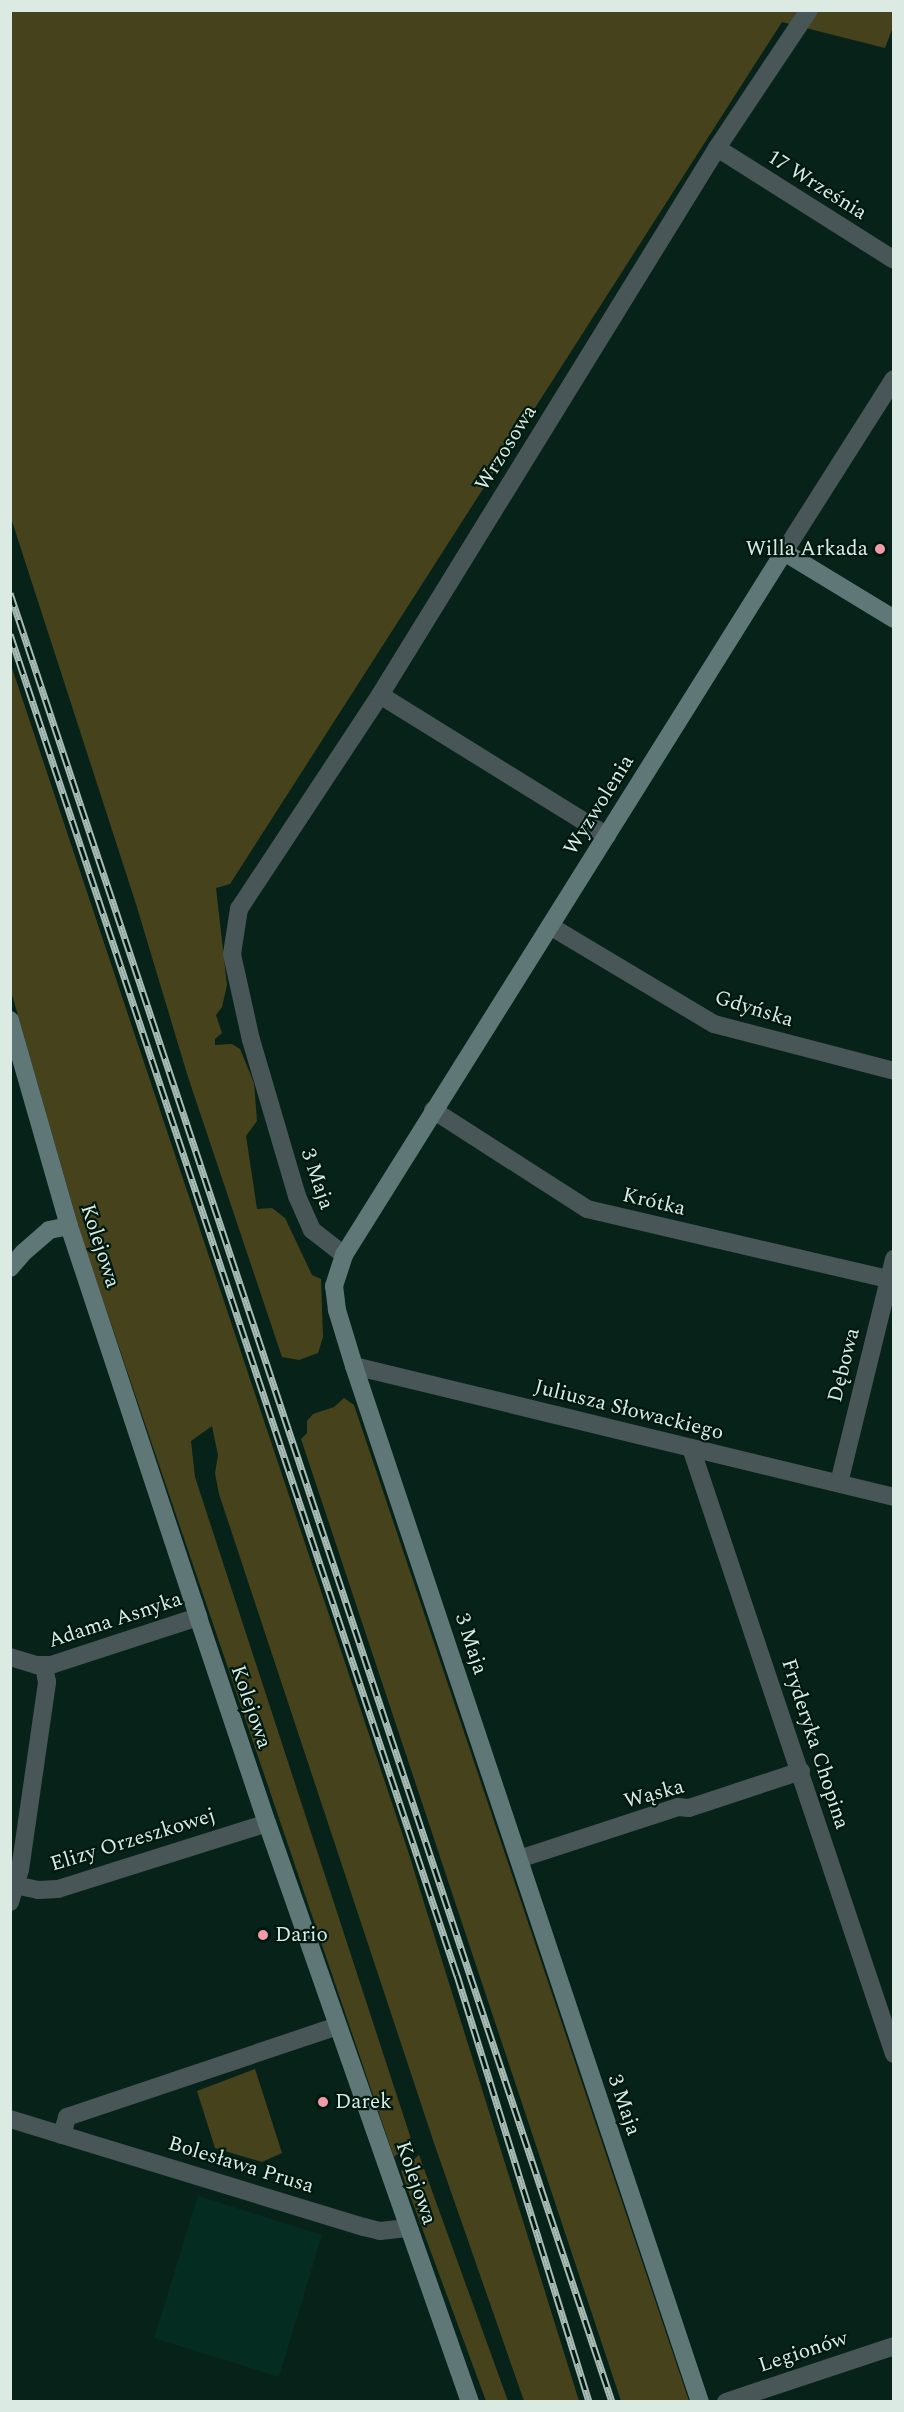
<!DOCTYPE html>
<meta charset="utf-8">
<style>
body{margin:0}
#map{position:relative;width:904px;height:2412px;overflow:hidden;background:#072319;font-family:Spectral,serif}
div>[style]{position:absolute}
.built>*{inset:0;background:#052c20}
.green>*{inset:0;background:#46431c}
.street>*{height:18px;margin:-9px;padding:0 9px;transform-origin:9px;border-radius:9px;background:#485657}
.secondary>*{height:18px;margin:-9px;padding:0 9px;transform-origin:9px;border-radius:9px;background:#607777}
.rail>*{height:7px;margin-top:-3.5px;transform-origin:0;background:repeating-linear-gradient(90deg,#001910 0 14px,#a8bbb4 0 28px);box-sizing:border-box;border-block:2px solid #a8bbb4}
.dots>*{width:16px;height:16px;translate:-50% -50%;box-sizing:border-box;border:3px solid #001910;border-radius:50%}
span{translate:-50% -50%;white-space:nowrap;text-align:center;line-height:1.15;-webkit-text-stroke:4.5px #001910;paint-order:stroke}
.street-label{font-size:21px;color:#dbebe4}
.poi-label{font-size:21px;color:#dbebe4}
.right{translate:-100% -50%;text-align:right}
.left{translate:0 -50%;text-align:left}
.frame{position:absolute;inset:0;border:12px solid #dbebe4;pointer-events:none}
</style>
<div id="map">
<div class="built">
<div style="clip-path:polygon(198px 2196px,322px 2235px,279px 2377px,154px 2338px)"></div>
</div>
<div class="green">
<div style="clip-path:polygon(10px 11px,893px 11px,893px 27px,885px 48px,782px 22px,230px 884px,216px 888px,227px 985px,222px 1007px,216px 1015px,222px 1033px,215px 1039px,215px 1045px,232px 1044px,240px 1049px,254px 1083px,257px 1121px,246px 1136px,257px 1209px,272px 1208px,285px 1218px,312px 1275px,321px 1279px,323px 1337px,318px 1353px,299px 1360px,282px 1357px,188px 1077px,136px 904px,11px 518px)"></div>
<div style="clip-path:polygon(10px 662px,407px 1848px,579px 2401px,524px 2401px,434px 2143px,219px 1494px,215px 1473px,218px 1455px,212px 1426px,191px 1441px,195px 1477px,412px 2142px,394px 2157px,82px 1238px,11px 991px)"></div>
<div style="clip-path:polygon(344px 1398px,354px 1405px,689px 2401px,621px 2401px,301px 1439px,307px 1433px,307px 1421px,313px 1414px,334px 1407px)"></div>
<div style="clip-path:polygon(255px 2069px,282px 2153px,262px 2162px,215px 2148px,197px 2091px)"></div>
<div style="clip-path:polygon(419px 2155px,508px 2401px,486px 2401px,401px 2171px)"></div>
</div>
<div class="street">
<div style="left:717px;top:148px;width:209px;rotate:32.3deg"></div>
<div style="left:784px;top:552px;width:205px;rotate:-57.6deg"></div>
<div style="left:380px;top:695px;width:267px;rotate:31.8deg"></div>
<div style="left:550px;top:926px;width:191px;rotate:30.9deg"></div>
<div style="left:714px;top:1024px;width:186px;rotate:14.6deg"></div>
<div style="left:433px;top:1110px;width:183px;rotate:32.7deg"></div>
<div style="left:587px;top:1209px;width:309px;rotate:13.1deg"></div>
<div style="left:344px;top:1255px;width:41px;rotate:-142deg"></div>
<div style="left:312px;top:1230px;width:37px;rotate:-114deg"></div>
<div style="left:297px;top:1196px;width:163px;rotate:-106.4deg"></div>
<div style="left:251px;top:1040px;width:88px;rotate:-102.5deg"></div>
<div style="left:232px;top:954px;width:46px;rotate:-81.2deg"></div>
<div style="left:239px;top:909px;width:256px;rotate:-56.6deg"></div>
<div style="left:380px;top:695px;width:642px;rotate:-58.36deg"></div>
<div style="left:717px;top:148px;width:166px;rotate:-56.3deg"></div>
<div style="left:354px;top:1366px;width:556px;rotate:13.64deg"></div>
<div style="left:691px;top:1448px;width:639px;rotate:71.48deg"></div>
<div style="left:839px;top:1483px;width:231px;rotate:-76.2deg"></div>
<div style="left:10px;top:1657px;width:27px;rotate:17deg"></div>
<div style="left:36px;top:1665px;width:15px"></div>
<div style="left:51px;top:1665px;width:155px;rotate:-18.1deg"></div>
<div style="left:519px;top:1859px;width:167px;rotate:-18.1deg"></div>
<div style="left:678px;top:1807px;width:11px;rotate:5deg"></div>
<div style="left:689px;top:1808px;width:118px;rotate:-18.3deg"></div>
<div style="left:10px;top:1884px;width:29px;rotate:12deg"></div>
<div style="left:38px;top:1890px;width:20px;rotate:-3deg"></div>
<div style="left:58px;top:1889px;width:219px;rotate:-17.5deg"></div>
<div style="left:10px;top:1902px;width:34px;rotate:-73deg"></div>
<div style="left:20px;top:1870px;width:190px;rotate:-81.8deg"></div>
<div style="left:47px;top:1682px;width:16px;rotate:-101deg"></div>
<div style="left:10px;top:2119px;width:370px;rotate:17deg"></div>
<div style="left:364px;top:2227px;width:16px;rotate:14deg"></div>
<div style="left:380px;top:2231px;width:28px;rotate:-6deg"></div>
<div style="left:62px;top:2135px;width:19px;rotate:-74deg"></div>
<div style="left:67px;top:2117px;width:285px;rotate:-18.6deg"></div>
<div style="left:726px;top:2402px;width:177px;rotate:-18.4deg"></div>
</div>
<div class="secondary">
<div style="left:10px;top:1020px;width:214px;rotate:74deg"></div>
<div style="left:69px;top:1226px;width:412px;rotate:71.7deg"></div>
<div style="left:198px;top:1617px;width:217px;rotate:71.5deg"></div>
<div style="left:267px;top:1823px;width:614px;rotate:70.68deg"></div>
<div style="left:10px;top:1268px;width:21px;rotate:-49deg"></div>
<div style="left:24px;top:1252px;width:33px;rotate:-41deg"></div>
<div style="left:49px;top:1230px;width:20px;rotate:-11deg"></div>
<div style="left:700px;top:2402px;width:1092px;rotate:-108.47deg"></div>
<div style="left:354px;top:1366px;width:59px;rotate:-106.9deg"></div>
<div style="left:337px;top:1310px;width:24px;rotate:-97deg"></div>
<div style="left:334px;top:1286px;width:33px;rotate:-72deg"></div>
<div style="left:344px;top:1255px;width:829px;rotate:-57.96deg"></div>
<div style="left:784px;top:552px;width:129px;rotate:31.3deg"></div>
</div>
<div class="rail">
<div style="left:10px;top:593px;width:1907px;rotate:71.59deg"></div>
<div style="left:10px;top:634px;width:1414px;rotate:71.57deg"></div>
<div style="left:457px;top:1975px;width:447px;rotate:72.8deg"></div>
</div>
<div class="dots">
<div style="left:880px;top:549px;background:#f49aa5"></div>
<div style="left:263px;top:1935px;background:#f49aa5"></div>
<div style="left:323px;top:2102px;background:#f49aa5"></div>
</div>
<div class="street-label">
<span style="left:817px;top:185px;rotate:32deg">17 Września</span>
<span style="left:506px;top:448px;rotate:-58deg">Wrzosowa</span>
<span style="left:599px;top:805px;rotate:-58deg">Wyzwolenia</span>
<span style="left:754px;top:1009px;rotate:17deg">Gdyńska</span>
<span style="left:317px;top:1179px;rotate:71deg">3 Maja</span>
<span style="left:654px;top:1202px;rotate:13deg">Krótka</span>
<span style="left:100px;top:1246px;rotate:72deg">Kolejowa</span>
<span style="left:844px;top:1365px;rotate:-76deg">Dębowa</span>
<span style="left:629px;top:1410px;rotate:14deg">Juliusza Słowackiego</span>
<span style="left:115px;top:1620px;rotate:-18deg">Adama Asnyka</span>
<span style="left:471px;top:1644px;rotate:72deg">3 Maja</span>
<span style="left:251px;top:1707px;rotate:71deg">Kolejowa</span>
<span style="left:815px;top:1744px;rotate:72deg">Fryderyka Chopina</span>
<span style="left:654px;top:1794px;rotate:-15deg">Wąska</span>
<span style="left:133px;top:1840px;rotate:-17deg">Elizy Orzeszkowej</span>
<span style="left:624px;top:2105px;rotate:71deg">3 Maja</span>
<span style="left:241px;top:2165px;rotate:17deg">Bolesława Prusa</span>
<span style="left:416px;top:2183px;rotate:71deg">Kolejowa</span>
<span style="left:803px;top:2352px;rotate:-18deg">Legionów</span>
</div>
<div class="poi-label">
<span class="right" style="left:868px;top:549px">Willa Arkada</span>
<span class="left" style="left:275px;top:1935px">Dario</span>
<span class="left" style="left:335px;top:2102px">Darek</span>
</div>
<div class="frame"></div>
</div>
